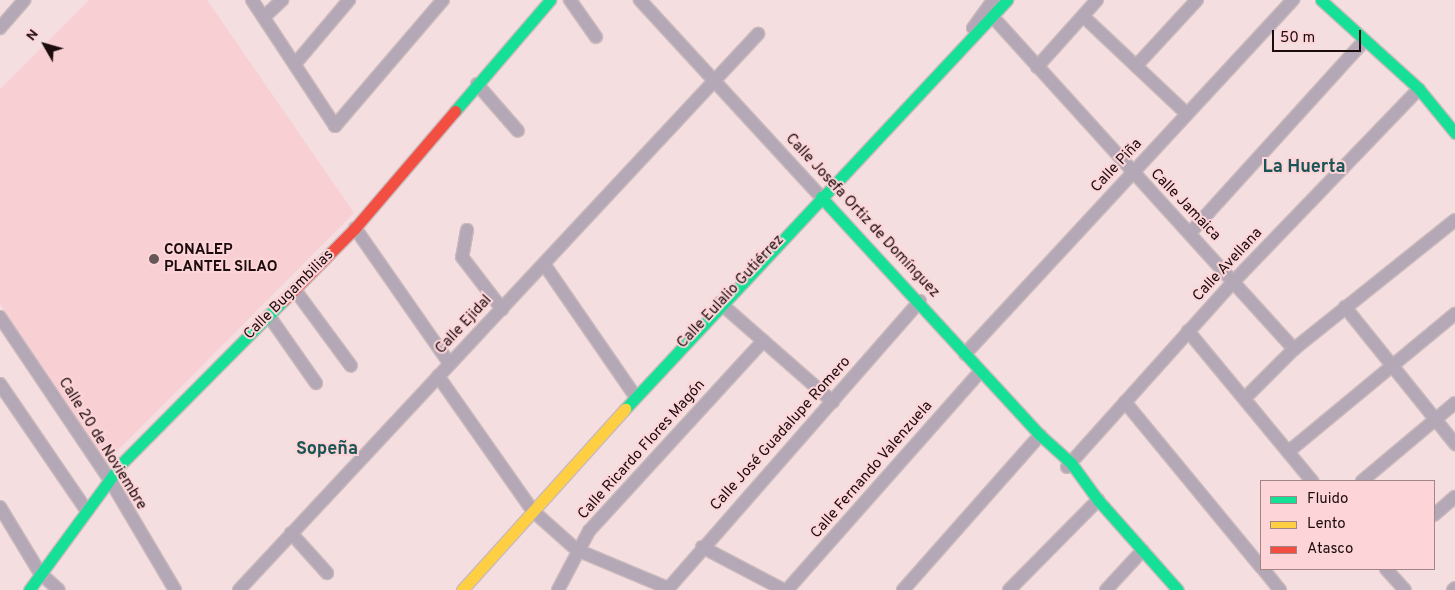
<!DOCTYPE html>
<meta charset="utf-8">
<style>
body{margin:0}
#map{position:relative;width:1455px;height:590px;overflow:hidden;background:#f4dee0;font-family:Overpass,sans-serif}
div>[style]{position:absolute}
.built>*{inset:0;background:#f8cfd3}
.roads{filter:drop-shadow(1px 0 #cbbabc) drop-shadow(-1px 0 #cbbabc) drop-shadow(0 1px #cbbabc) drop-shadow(0 -1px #cbbabc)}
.street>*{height:12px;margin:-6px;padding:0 6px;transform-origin:6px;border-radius:6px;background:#b4a8b6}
.fast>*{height:11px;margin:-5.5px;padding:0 5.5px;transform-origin:5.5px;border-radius:5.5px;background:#16e098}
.slow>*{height:11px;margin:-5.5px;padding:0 5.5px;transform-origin:5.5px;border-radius:5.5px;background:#ffcf43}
.jam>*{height:11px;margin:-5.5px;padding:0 5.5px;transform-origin:5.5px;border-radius:5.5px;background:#f24e42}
.dots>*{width:14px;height:14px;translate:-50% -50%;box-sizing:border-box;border:2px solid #fdd5d8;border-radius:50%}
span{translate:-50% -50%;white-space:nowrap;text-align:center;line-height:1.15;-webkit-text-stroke:4px #fdd5d8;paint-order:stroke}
.street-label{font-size:15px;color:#1c0c0e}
.poi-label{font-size:15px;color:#1c0c0e;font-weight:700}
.left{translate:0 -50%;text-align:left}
.quarter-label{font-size:18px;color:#195554;font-weight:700}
.legend{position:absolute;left:1260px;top:480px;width:175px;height:90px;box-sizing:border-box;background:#fdd5d8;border:1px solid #a38587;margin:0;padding:6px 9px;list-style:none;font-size:15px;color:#1c0c0e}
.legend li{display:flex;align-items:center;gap:10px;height:25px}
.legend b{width:25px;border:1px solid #a38587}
.north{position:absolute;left:20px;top:20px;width:50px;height:50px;-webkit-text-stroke:4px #fdd5d8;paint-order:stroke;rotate:308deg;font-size:14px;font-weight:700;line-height:20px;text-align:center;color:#1c0c0e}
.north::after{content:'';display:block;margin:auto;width:18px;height:22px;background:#1c0c0e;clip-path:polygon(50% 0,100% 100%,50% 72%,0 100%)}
.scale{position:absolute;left:1272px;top:30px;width:89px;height:22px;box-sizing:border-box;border:2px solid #1c0c0e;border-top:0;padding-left:6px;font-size:15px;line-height:18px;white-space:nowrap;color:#1c0c0e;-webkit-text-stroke:4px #fdd5d8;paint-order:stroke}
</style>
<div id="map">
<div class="built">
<div style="clip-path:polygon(89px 0,207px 0,354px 213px,106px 462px,0 304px,0 89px)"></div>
</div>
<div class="roads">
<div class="street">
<div style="left:252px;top:0;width:151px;rotate:56.6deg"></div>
<div style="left:335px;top:126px;width:166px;rotate:-49.4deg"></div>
<div style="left:570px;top:0;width:45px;rotate:54.9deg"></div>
<div style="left:640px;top:0;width:268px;rotate:47.4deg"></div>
<div style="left:992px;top:16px;width:450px;rotate:47.8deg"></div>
<div style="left:1083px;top:16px;width:143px;rotate:43.3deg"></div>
<div style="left:264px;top:17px;width:25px;rotate:-43deg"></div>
<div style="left:0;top:28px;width:37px;rotate:-49deg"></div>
<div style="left:973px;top:28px;width:34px;rotate:-54deg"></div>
<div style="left:295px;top:64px;width:84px;rotate:-49.8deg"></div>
<div style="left:1136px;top:66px;width:90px;rotate:-47.3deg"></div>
<div style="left:1037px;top:67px;width:90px;rotate:-48.2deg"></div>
<div style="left:477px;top:84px;width:62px;rotate:48.9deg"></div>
<div style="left:355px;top:228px;width:166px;rotate:55.1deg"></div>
<div style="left:467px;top:230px;width:27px;rotate:100deg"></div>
<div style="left:462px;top:257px;width:66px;rotate:52.4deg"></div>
<div style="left:1190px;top:233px;width:259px;rotate:-47.8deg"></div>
<div style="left:544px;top:264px;width:160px;rotate:55.4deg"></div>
<div style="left:295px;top:290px;width:94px;rotate:53.6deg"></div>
<div style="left:720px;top:303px;width:150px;rotate:41.2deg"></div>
<div style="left:1345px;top:307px;width:176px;rotate:51.2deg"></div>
<div style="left:269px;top:316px;width:82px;rotate:55deg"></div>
<div style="left:0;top:317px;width:197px;rotate:56deg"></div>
<div style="left:110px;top:480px;width:128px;rotate:59.4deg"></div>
<div style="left:1188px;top:331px;width:195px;rotate:50.4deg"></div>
<div style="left:965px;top:354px;width:483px;rotate:-47.2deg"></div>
<div style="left:438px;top:376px;width:165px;rotate:54.9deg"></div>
<div style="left:533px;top:511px;width:59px;rotate:41.6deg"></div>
<div style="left:577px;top:550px;width:99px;rotate:22.7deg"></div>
<div style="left:0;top:384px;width:154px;rotate:55.6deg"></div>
<div style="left:1245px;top:398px;width:69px;rotate:-45deg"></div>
<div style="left:1294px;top:349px;width:206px;rotate:-38.7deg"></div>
<div style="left:1125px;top:402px;width:214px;rotate:50.5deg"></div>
<div style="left:1288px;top:452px;width:217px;rotate:-39.6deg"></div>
<div style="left:1067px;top:467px;width:251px;rotate:-48.1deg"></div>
<div style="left:1235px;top:280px;width:265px;rotate:-46.1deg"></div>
<div style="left:1362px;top:481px;width:121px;rotate:-40deg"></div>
<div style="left:0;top:507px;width:77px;rotate:58.8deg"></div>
<div style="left:40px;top:573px;width:25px;rotate:42deg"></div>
<div style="left:1434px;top:515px;width:28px;rotate:-41deg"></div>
<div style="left:291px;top:533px;width:54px;rotate:48deg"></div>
<div style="left:702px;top:547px;width:93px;rotate:27.7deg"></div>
<div style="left:1263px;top:569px;width:27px;rotate:51deg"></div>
<div style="left:1386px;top:569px;width:28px;rotate:48deg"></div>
<div style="left:239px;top:590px;width:761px;rotate:-46.97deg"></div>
<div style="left:558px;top:590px;width:67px;rotate:-62.3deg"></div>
<div style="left:589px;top:531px;width:258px;rotate:-47.5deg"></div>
<div style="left:667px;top:590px;width:384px;rotate:-48.8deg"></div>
<div style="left:787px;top:590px;width:291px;rotate:-48.5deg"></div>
<div style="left:903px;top:590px;width:207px;rotate:-48.5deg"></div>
<div style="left:1009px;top:590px;width:127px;rotate:-45.3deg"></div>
<div style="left:1106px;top:590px;width:54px;rotate:-47.2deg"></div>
<div style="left:1453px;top:590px;width:3px;rotate:-45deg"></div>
</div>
<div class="fast">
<div style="left:1321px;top:0;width:132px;rotate:42.2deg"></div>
<div style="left:1419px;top:89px;width:57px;rotate:50.7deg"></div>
<div style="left:455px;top:111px;width:146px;rotate:-49.4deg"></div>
<div style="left:821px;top:197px;width:323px;rotate:47.4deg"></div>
<div style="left:1040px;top:435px;width:42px;rotate:42.1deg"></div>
<div style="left:1071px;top:463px;width:46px;rotate:53.9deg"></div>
<div style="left:1098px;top:500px;width:120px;rotate:48.4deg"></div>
<div style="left:625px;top:409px;width:560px;rotate:-46.95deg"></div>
<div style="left:29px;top:590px;width:157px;rotate:-53.8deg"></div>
<div style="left:122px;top:463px;width:230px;rotate:-45.2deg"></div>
</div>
<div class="slow">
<div style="left:462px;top:590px;width:244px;rotate:-48deg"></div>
</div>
<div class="jam">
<div style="left:284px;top:300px;width:101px;rotate:-45.4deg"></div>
<div style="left:355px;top:228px;width:154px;rotate:-49.5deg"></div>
</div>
</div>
<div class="dots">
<div style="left:154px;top:259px;background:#685658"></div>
</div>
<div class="street-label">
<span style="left:1117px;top:166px;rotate:-47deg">Calle Piña</span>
<span style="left:1185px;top:205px;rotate:46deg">Calle Jamaica</span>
<span style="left:862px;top:216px;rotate:47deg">Calle Josefa Ortiz de Domínguez</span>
<span style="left:1228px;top:265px;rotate:-47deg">Calle Avellana</span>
<span style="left:731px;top:292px;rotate:-47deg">Calle Eulalio Gutiérrez</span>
<span style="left:289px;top:295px;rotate:-45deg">Calle Bugambilias</span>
<span style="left:464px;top:325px;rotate:-47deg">Calle Ejidal</span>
<span style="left:781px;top:434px;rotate:-48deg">Calle José Guadalupe Romero</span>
<span style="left:102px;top:444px;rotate:58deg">Calle 20 de Noviembre</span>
<span style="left:642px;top:450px;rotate:-48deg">Calle Ricardo Flores Magón</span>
<span style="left:872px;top:470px;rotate:-49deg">Calle Fernando Valenzuela</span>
</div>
<div class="poi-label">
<span class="left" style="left:164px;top:259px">CONALEP<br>PLANTEL SILAO</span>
</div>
<div class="quarter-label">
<span style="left:1304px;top:168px">La Huerta</span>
<span style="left:327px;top:450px">Sopeña</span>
</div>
<ul class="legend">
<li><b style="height:6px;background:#16e098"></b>Fluido</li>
<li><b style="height:6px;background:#ffcf43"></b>Lento</li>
<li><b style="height:6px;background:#f24e42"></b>Atasco</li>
</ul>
<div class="north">N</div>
<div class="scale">50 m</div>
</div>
